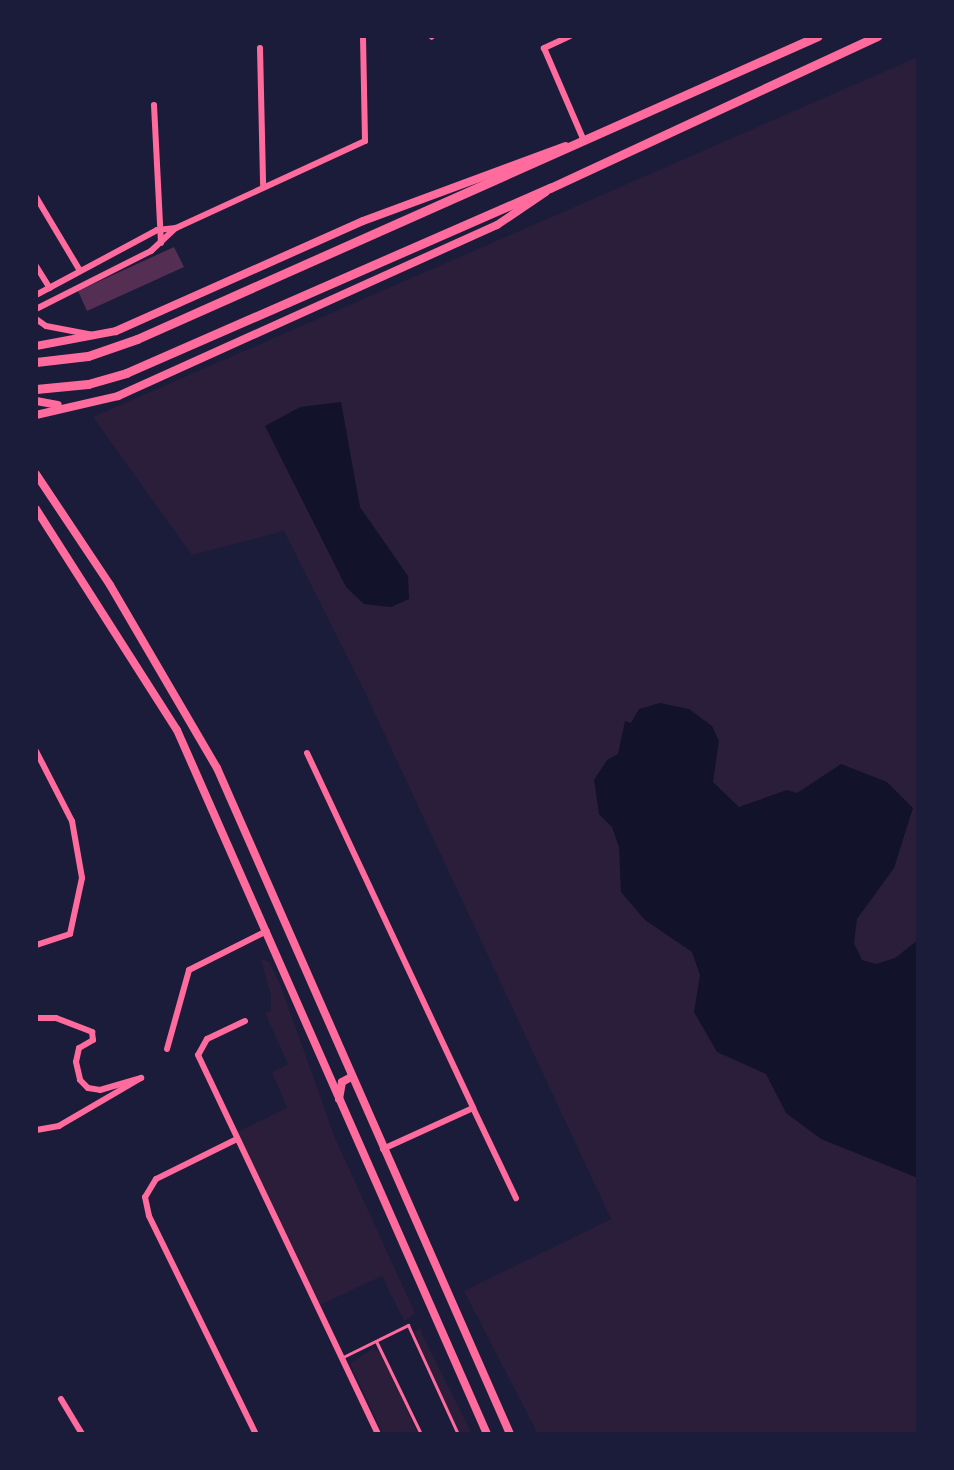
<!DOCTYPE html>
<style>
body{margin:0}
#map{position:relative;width:954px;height:1470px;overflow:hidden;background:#1b1b3a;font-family:"Public Sans",sans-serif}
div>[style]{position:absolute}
.green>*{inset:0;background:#2a1e3b}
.water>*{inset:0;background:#12122b}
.building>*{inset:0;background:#542f53}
.service>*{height:3px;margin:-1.5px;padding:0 1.5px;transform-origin:1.5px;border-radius:1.5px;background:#ff6b9d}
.minor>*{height:6px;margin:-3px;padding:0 3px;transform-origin:3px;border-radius:3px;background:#ff6b9d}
.secondary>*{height:8px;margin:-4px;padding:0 4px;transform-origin:4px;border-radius:4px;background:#ff6b9d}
.trunk>*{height:9px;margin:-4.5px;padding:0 4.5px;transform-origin:4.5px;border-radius:4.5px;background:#ff6b9d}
span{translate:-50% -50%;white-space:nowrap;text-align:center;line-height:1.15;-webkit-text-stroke:6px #1b1b3a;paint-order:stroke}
.frame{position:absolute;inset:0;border:38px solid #1b1b3a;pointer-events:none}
</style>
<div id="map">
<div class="green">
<div style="clip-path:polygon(918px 57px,918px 1434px,538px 1434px,464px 1291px,611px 1219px,363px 688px,284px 531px,192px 555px,93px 417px)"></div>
<div style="clip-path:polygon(261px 959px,269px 962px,280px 984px,335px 1138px,415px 1313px,404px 1321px,382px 1276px,320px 1305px,237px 1132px,287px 1108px,272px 1072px,288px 1064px,265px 1013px,271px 1010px,271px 996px)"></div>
<div style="clip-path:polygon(421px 1328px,423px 1336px,472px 1434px,459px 1434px,414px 1332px)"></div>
<div style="clip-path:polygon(372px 1349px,380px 1352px,418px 1434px,383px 1434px,350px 1364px)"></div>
</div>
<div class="water">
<div style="clip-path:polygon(341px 402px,360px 507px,408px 576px,409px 599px,391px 607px,364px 604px,346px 587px,265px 426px,300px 407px)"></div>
<div style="clip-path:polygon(660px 703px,689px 709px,712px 726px,719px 741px,713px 782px,739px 807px,787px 790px,797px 793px,841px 764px,887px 782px,913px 808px,894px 868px,857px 919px,854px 943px,862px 960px,876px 964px,895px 958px,918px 940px,918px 1178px,821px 1139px,786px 1113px,766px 1074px,717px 1052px,694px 1012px,700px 975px,692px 952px,645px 920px,621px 892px,619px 847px,612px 827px,599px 814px,594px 780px,607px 760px,618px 754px,625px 721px,631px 723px,639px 709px)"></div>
</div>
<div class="building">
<div style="clip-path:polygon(174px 247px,184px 267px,87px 311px,78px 291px)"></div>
</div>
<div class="service">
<div style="left:376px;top:1341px;width:103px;rotate:64.2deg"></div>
<div style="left:341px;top:1358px;width:75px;rotate:-26.2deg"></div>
<div style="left:408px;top:1325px;width:120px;rotate:65.4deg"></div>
</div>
<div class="minor">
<div style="left:431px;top:36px;width:1px;rotate:45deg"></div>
<div style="left:570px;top:36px;width:29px;rotate:155deg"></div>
<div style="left:544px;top:48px;width:101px;rotate:66.7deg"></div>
<div style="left:260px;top:48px;width:137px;rotate:88.7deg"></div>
<div style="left:154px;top:105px;width:138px;rotate:87.1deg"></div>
<div style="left:36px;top:197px;width:84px;rotate:59.2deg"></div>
<div style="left:36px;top:266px;width:26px;rotate:58deg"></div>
<div style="left:36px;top:295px;width:137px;rotate:-28.2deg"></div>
<div style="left:157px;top:230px;width:19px;rotate:-6deg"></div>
<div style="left:176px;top:228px;width:208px;rotate:-24.7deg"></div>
<div style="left:365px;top:141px;width:105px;rotate:-91.1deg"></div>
<div style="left:36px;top:309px;width:129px;rotate:-26.8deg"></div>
<div style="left:151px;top:251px;width:34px;rotate:-43deg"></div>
<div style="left:36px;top:319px;width:12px;rotate:35deg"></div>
<div style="left:46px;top:326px;width:48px;rotate:10.8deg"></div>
<div style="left:36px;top:751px;width:79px;rotate:62.8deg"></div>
<div style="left:72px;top:821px;width:58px;rotate:80deg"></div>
<div style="left:82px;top:878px;width:57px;rotate:102.1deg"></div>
<div style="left:70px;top:934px;width:36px;rotate:162deg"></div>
<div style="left:307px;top:753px;width:392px;rotate:64.9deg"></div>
<div style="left:473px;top:1108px;width:99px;rotate:155.5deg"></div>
<div style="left:36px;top:1018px;width:20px"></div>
<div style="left:56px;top:1018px;width:39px;rotate:21deg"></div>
<div style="left:92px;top:1032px;width:8px;rotate:83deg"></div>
<div style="left:93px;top:1040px;width:16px;rotate:150deg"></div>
<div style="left:79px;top:1048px;width:14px;rotate:102deg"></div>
<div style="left:76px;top:1062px;width:18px;rotate:77deg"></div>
<div style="left:80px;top:1080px;width:11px;rotate:45deg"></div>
<div style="left:88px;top:1088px;width:12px;rotate:9deg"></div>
<div style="left:100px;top:1090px;width:43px;rotate:-16.3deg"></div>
<div style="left:141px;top:1078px;width:95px;rotate:149.7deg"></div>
<div style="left:59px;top:1126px;width:23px;rotate:170deg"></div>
<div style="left:245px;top:1021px;width:42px;rotate:154.7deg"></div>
<div style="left:207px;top:1039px;width:18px;rotate:119deg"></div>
<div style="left:198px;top:1055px;width:420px;rotate:64.6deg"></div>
<div style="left:167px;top:1049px;width:82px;rotate:-74.4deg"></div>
<div style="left:189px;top:970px;width:87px;rotate:-26.6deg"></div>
<div style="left:473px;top:1108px;width:100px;rotate:64.5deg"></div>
<div style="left:237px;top:1139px;width:90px;rotate:153.7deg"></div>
<div style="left:156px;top:1179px;width:21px;rotate:121deg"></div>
<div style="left:145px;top:1197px;width:19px;rotate:78deg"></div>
<div style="left:149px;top:1216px;width:243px;rotate:63.9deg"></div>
<div style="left:61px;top:1399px;width:41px;rotate:59deg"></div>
</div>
<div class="secondary">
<div style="left:36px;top:346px;width:81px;rotate:-10.6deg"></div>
<div style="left:116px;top:331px;width:270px;rotate:-24deg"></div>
<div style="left:363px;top:221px;width:216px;rotate:-20.3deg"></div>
<div style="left:36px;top:401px;width:22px;rotate:10deg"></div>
<div style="left:36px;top:415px;width:84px;rotate:-13deg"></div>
<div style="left:118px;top:396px;width:416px;rotate:-24.3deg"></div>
<div style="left:497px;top:225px;width:59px;rotate:-34deg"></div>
<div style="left:36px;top:474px;width:133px;rotate:56.3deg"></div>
<div style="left:110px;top:585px;width:212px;rotate:59.7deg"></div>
<div style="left:217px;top:768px;width:728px;rotate:66.25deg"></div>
<div style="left:36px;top:509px;width:262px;rotate:57.5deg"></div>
<div style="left:177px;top:730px;width:769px;rotate:66.23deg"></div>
<div style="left:339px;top:1099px;width:17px;rotate:-80deg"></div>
<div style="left:342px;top:1082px;width:10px;rotate:-29deg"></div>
</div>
<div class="trunk">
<div style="left:36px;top:362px;width:52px;rotate:-6.6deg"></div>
<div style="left:88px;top:356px;width:52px;rotate:-19.1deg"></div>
<div style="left:137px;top:339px;width:745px;rotate:-23.99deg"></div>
<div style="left:36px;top:389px;width:52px;rotate:-5.5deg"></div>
<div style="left:88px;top:384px;width:40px;rotate:-16deg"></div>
<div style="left:126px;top:373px;width:463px;rotate:-23.6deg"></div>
<div style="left:550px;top:188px;width:361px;rotate:-24.9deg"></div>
</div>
<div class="frame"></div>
</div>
